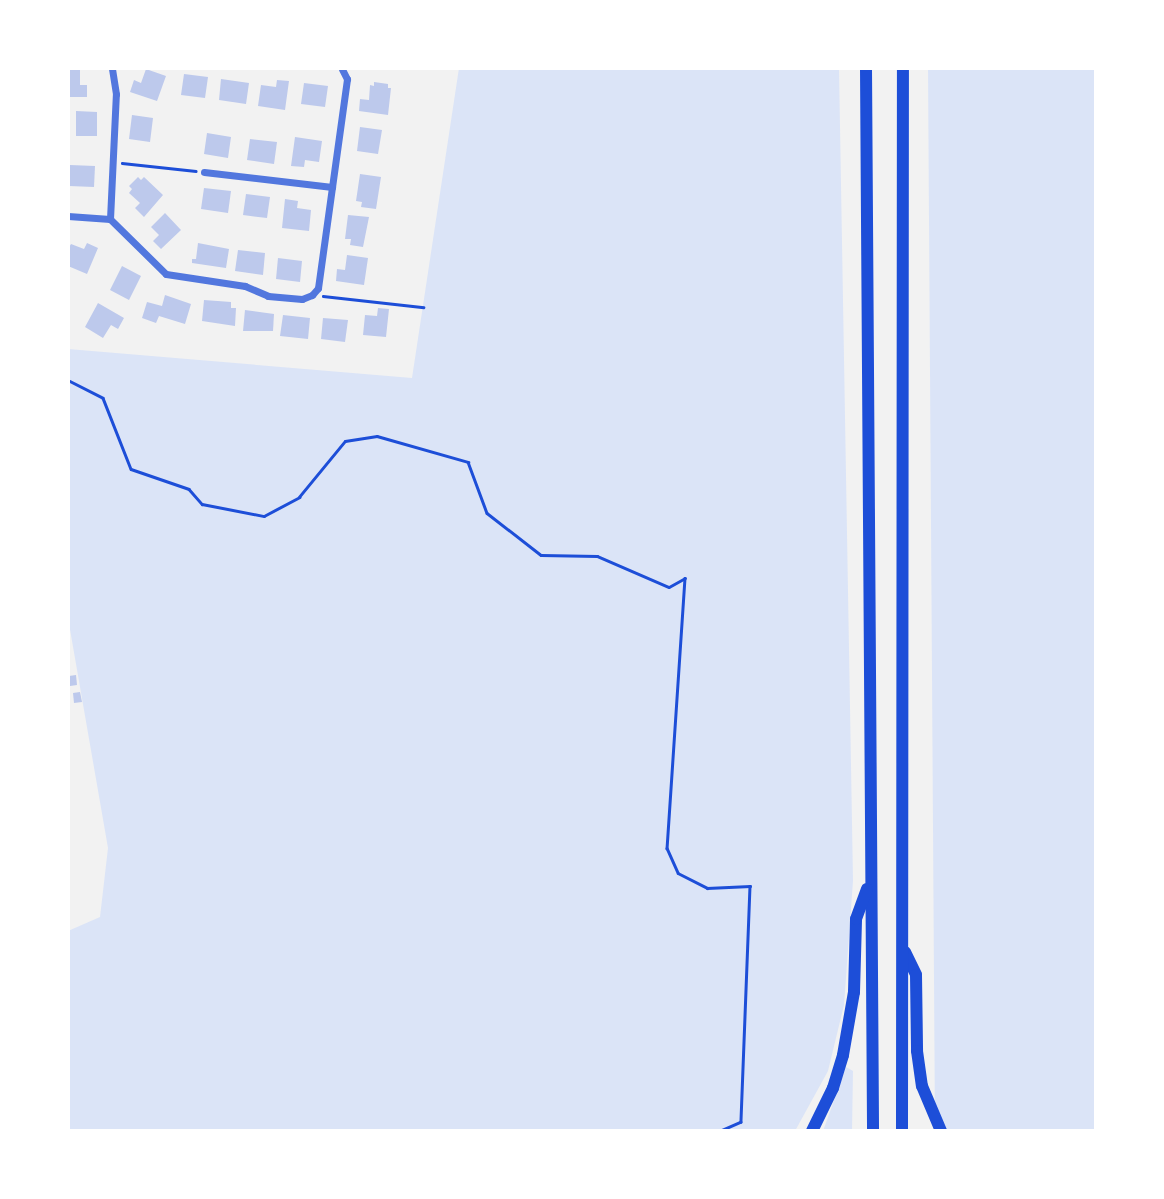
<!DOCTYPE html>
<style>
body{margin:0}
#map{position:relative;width:1164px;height:1199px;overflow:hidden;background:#f2f2f2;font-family:"Archivo Narrow",sans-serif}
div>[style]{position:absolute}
.green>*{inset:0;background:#dbe4f7}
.building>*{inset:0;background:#bdc9ec}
.path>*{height:2.5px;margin:-1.25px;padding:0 1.25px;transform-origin:1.25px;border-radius:1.25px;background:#1d4ed8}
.minor>*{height:7px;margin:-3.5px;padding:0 3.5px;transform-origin:3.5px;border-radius:3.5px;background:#5277de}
.trunk>*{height:12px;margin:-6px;padding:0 6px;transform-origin:6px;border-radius:6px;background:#1d4ed8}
span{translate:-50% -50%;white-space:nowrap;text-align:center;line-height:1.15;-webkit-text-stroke:7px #fff;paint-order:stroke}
.frame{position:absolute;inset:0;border:70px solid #fff;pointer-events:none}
</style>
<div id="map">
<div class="green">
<div style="clip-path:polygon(459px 68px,839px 68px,853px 881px,844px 1005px,828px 1071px,795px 1131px,68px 1131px,68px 931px,100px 917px,108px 848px,68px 618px,68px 349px,412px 378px)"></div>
<div style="clip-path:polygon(928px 68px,1096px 68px,1096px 1131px,935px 1131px)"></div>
<div style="clip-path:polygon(846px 1067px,853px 1071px,852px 1131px,823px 1131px)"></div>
</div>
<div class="building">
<div style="clip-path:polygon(68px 68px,80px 70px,80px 85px,87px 85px,87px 97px,68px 97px)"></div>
<div style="clip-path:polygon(146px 69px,166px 76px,157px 101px,130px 92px,134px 80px,141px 83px)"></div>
<div style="clip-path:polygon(184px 74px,208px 77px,205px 98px,181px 95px)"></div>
<div style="clip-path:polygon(221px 79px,249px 83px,246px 104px,219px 100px)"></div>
<div style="clip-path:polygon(277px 80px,289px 81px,285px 110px,258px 106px,261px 85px,276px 87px)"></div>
<div style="clip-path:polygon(374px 82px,388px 84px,388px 88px,391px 88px,388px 115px,359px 111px,360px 99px,369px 100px,370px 85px,374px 86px)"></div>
<div style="clip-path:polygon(304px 83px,328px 86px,325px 107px,301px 104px)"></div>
<div style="clip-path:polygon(76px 111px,97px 112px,97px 136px,76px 136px)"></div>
<div style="clip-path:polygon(132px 115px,153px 118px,150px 142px,129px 139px)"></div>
<div style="clip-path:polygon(360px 127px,382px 130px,378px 154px,357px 151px)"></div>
<div style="clip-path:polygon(207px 133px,231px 137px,228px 158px,204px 154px)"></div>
<div style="clip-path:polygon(295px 137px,322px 141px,319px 162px,305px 160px,304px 167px,291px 166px)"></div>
<div style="clip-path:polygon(250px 139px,277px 142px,274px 164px,247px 160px)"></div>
<div style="clip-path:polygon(70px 165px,95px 166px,94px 187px,69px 186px)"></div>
<div style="clip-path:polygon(360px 174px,381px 177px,376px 209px,361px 207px,362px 202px,356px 201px)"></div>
<div style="clip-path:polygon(138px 177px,141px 180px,144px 177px,163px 195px,144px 217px,135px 208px,140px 203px,129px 193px,132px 189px,129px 186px)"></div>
<div style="clip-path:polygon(204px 188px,231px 191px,228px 213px,201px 209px)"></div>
<div style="clip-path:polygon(246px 194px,270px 197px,267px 218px,243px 215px)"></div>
<div style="clip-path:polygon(285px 199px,298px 201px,297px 208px,311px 210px,309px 231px,282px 228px)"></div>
<div style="clip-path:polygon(165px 213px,181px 230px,161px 249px,153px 241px,159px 235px,151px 227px)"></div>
<div style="clip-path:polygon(348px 215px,369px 217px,363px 247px,350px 245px,351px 239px,345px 239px)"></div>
<div style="clip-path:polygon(87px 243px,98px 248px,87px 274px,68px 266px,68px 249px,71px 244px,84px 249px)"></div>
<div style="clip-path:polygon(198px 243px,229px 249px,226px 268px,192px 263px,192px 259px,196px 259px)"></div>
<div style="clip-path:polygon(238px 250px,265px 253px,263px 275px,235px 271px)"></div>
<div style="clip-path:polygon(347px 255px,368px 258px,364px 285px,336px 281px,337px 269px,345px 270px)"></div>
<div style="clip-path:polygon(278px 258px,302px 261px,300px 282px,276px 279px)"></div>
<div style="clip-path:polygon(122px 266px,141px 276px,129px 300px,110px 290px)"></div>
<div style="clip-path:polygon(165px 295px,191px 304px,185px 324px,159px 316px,156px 323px,142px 318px,147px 302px,162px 306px)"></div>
<div style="clip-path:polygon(204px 300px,231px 302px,231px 308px,236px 308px,235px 326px,202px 321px)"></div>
<div style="clip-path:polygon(98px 303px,124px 318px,118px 329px,111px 325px,103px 338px,85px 327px)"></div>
<div style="clip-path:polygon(378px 308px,389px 309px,386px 337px,363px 335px,365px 315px,377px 316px)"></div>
<div style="clip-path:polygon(245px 310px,274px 314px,273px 331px,243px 331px)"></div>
<div style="clip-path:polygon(283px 315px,310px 318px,308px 339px,280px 336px)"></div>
<div style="clip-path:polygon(323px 318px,348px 320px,345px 342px,321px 339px)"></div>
<div style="clip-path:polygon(76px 675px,77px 685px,70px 686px,69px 676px)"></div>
<div style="clip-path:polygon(80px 692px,82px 702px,74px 703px,73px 693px)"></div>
</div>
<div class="path">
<div style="left:122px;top:163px;width:74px;rotate:6.2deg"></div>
<div style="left:323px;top:296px;width:101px;rotate:6.3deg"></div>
<div style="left:68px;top:380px;width:39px;rotate:27deg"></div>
<div style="left:103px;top:398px;width:76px;rotate:68.5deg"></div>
<div style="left:131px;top:469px;width:61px;rotate:19deg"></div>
<div style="left:189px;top:489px;width:20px;rotate:49deg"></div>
<div style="left:202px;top:504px;width:63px;rotate:11deg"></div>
<div style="left:264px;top:516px;width:40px;rotate:-28deg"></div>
<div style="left:299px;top:497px;width:72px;rotate:-50.6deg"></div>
<div style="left:345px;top:441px;width:32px;rotate:-9deg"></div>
<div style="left:377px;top:436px;width:95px;rotate:15.9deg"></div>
<div style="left:468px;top:462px;width:54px;rotate:69.6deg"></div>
<div style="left:487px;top:513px;width:68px;rotate:37.9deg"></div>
<div style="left:541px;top:555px;width:56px;rotate:1deg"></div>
<div style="left:597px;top:556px;width:78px;rotate:23.3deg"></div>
<div style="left:669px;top:587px;width:18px;rotate:-29deg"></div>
<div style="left:685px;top:578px;width:271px;rotate:93.8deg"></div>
<div style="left:667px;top:848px;width:27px;rotate:66deg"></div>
<div style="left:678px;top:873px;width:33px;rotate:27deg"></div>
<div style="left:707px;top:888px;width:43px;rotate:-2.7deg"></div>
<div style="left:750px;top:886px;width:236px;rotate:92.2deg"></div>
<div style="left:741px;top:1122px;width:22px;rotate:156deg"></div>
</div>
<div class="minor">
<div style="left:204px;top:172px;width:129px;rotate:6.7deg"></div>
<div style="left:68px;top:216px;width:42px;rotate:4.1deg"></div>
<div style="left:110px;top:219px;width:78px;rotate:44.5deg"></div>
<div style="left:166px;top:274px;width:80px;rotate:8.6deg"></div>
<div style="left:245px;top:286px;width:25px;rotate:23deg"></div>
<div style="left:268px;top:296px;width:34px;rotate:5deg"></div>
<div style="left:302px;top:299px;width:11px;rotate:-22deg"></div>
<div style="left:312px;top:295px;width:9px;rotate:-49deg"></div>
<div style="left:318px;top:288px;width:211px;rotate:-82.1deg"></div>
<div style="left:347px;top:79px;width:11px;rotate:-117deg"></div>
<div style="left:110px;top:219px;width:125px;rotate:-87.3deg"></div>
<div style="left:116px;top:94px;width:26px;rotate:-99deg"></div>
</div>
<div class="trunk">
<div style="left:866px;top:68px;width:1063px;rotate:89.62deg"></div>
<div style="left:905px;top:952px;width:25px;rotate:64deg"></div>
<div style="left:916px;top:975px;width:76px;rotate:89.2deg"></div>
<div style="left:917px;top:1051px;width:35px;rotate:82deg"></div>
<div style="left:922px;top:1086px;width:49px;rotate:67.1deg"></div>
<div style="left:812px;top:1131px;width:48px;rotate:-64deg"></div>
<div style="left:833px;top:1088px;width:34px;rotate:-73deg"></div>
<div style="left:843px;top:1055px;width:64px;rotate:-80.1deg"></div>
<div style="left:854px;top:992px;width:73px;rotate:-88.4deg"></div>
<div style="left:856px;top:919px;width:32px;rotate:-70deg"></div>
<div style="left:902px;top:1131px;width:1063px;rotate:-89.95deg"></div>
</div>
<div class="frame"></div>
</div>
